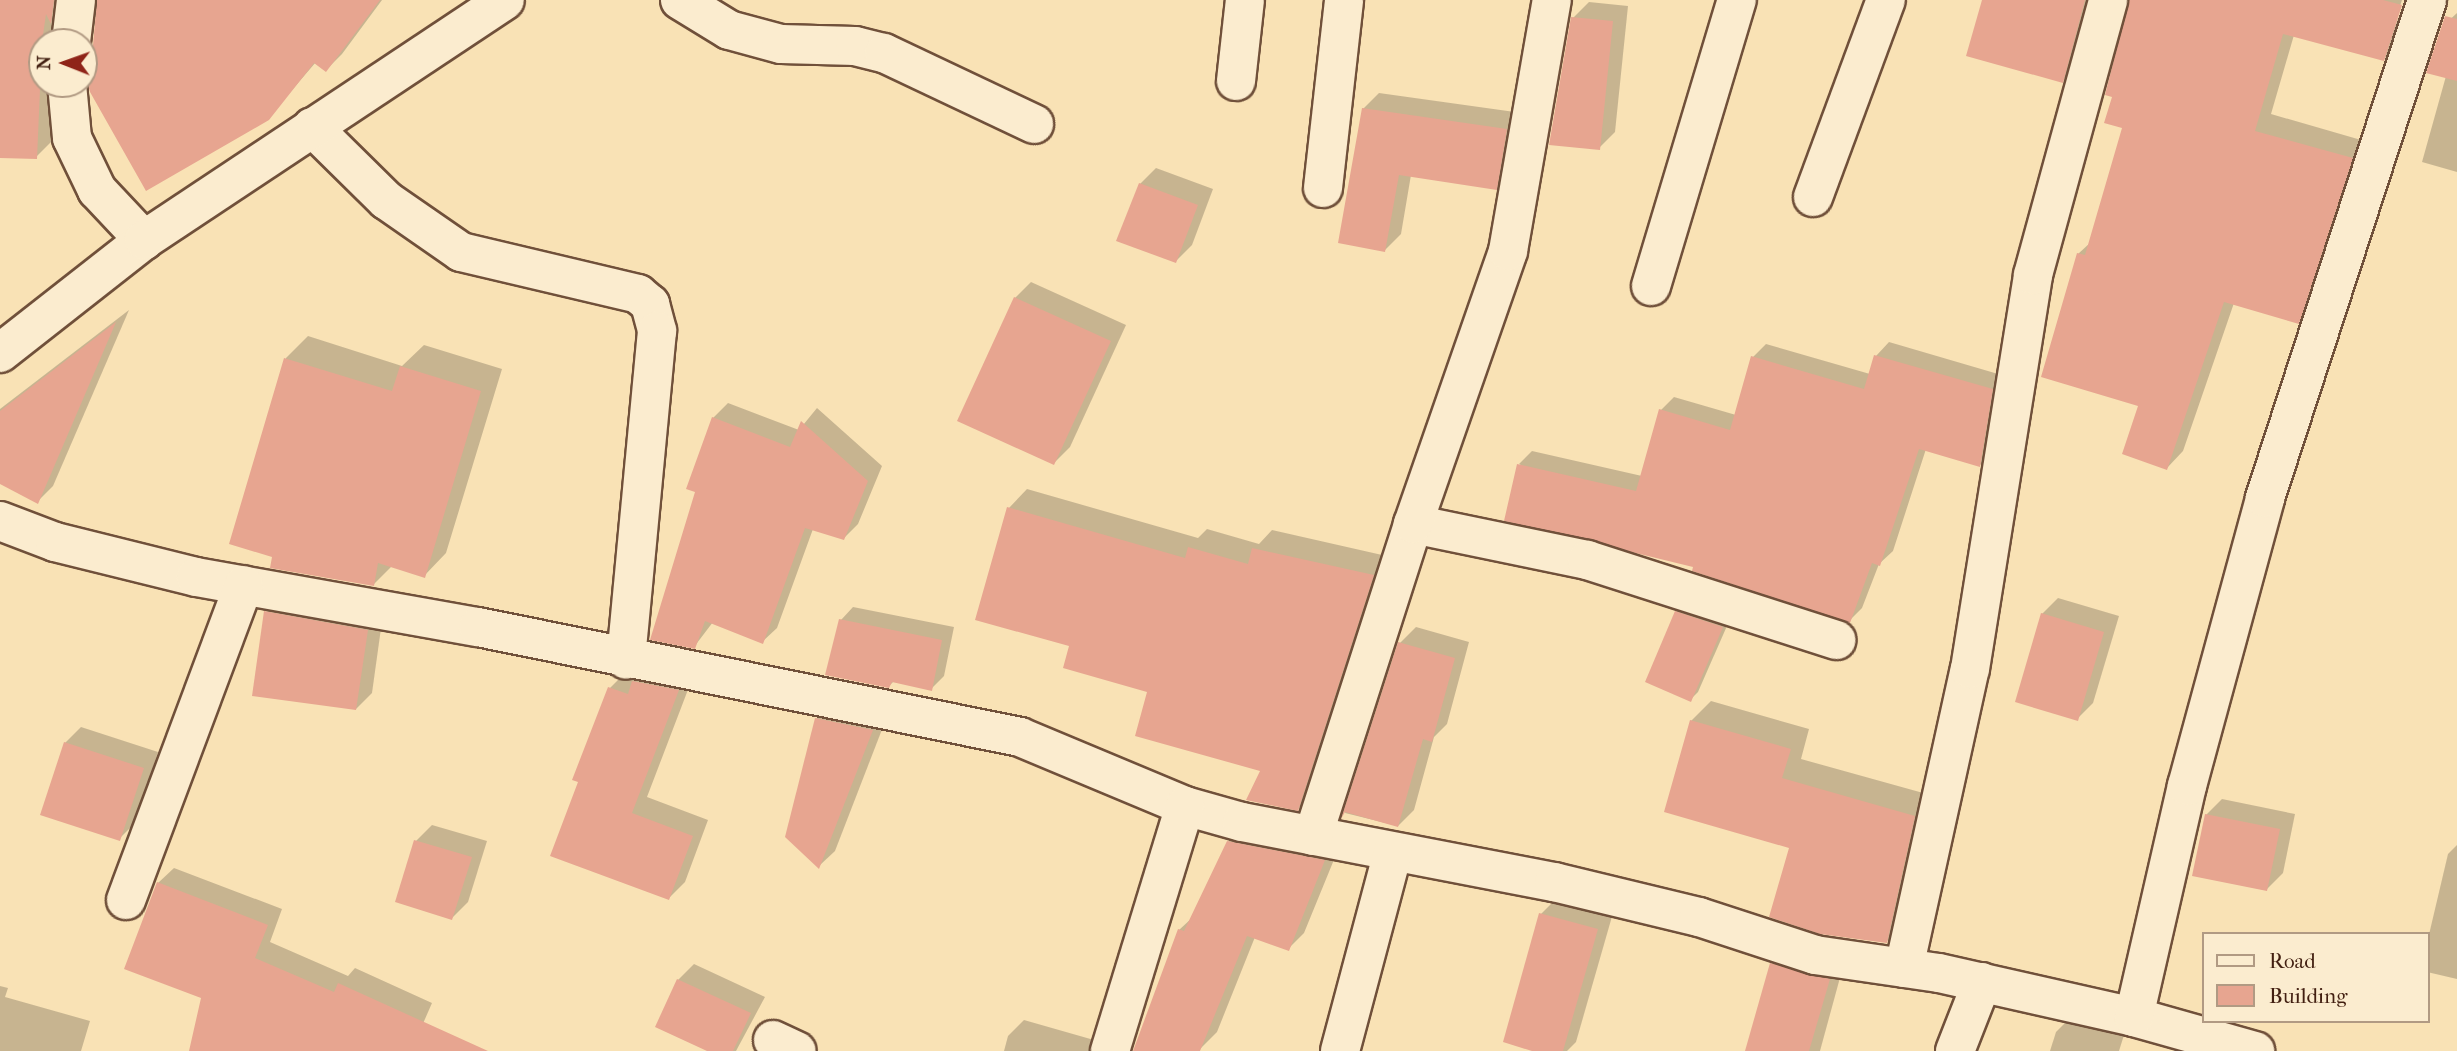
<!DOCTYPE html>
<style>
body{margin:0}
#map{position:relative;width:2457px;height:1051px;overflow:hidden;background:#f9e2b5;font-family:"IM FELL French Canon",serif}
div>[style]{position:absolute}
.shadow>*{inset:0;background:#0003}
.building>*{inset:0;background:#e7a590}
.roads{filter:drop-shadow(2px 0 #70503a) drop-shadow(-2px 0 #70503a) drop-shadow(0 2px #70503a) drop-shadow(0 -2px #70503a)}
.minor>*{height:38px;margin:-19px;padding:0 19px;transform-origin:19px;border-radius:19px;background:#fbeccf}
span{translate:-50% -50%;white-space:nowrap;text-align:center;line-height:1.15;-webkit-text-stroke:6px #fbeccf;paint-order:stroke}
.legend{position:absolute;left:2202px;top:932px;width:228px;height:91px;box-sizing:border-box;background:#fbeccf;border:2px solid #b19a83;margin:0;padding:9px 12px;list-style:none;font-size:21px;color:#421f11}
.legend li{display:flex;align-items:center;gap:14px;height:35px}
.legend b{width:35px;border:2px solid #b19a83}
.north{position:absolute;left:28px;top:28px;width:70px;height:70px;box-sizing:border-box;background:#fbeccf;border:2px solid #b19a83;border-radius:50%;rotate:271deg;font-size:19px;font-weight:700;line-height:28px;text-align:center;color:#421f11}
.north::after{content:'';display:block;margin:auto;width:24px;height:32px;background:#8f2418;clip-path:polygon(50% 0,100% 100%,50% 72%,0 100%)}
</style>
<div id="map">
<div class="shadow">
<div style="clip-path:polygon(0 0,67px 0,58px 42px,42px 42px,42px 84px,56px 84px,52px 141px,36px 157px,0 155px)"></div>
<div style="clip-path:polygon(97px 0,382px 0,342px 54px,326px 70px,316px 62px,268px 118px,84px 69px,84px 55px,94px 46px)"></div>
<div style="clip-path:polygon(1984px 0,2098px 0,2079px 65px,2062px 81px)"></div>
<div style="clip-path:polygon(2129px 0,2402px 0,2388px 42px,2406px 0,2414px 0,2400px 43px,2384px 59px,2294px 35px,2271px 114px,2368px 142px,2315px 305px,2298px 322px,2234px 303px,2183px 451px,2167px 468px,2078px 254px,2091px 242px,2124px 127px,2114px 96px)"></div>
<div style="clip-path:polygon(1589px 2px,1628px 6px,1615px 132px,1599px 148px,1573px 18px)"></div>
<div style="clip-path:polygon(2457px 13px,2457px 172px,2422px 162px,2446px 76px,2443px 26px)"></div>
<div style="clip-path:polygon(1379px 93px,1522px 113px,1512px 172px,1496px 188px,1411px 175px,1401px 234px,1385px 250px,1363px 109px)"></div>
<div style="clip-path:polygon(1156px 168px,1213px 189px,1192px 245px,1176px 261px,1140px 184px)"></div>
<div style="clip-path:polygon(1031px 282px,1126px 325px,1070px 447px,1054px 463px,960px 421px,1015px 298px)"></div>
<div style="clip-path:polygon(129px 310px,53px 486px,37px 502px,0 482px,0 409px)"></div>
<div style="clip-path:polygon(308px 336px,402px 366px,424px 345px,502px 369px,446px 553px,424px 576px,392px 566px,374px 584px,231px 542px,286px 358px)"></div>
<div style="clip-path:polygon(1889px 342px,2005px 376px,1993px 452px,1980px 465px,1926px 449px,1893px 551px,1879px 564px,1862px 608px,1849px 621px,1696px 566px,1519px 464px,1532px 451px,1642px 476px,1661px 410px,1674px 397px,1736px 415px,1753px 357px,1766px 344px,1870px 374px,1876px 356px)"></div>
<div style="clip-path:polygon(728px 403px,799px 430px,817px 408px,882px 466px,858px 524px,844px 538px,813px 529px,777px 628px,762px 642px,713px 622px,694px 647px,697px 491px,713px 418px)"></div>
<div style="clip-path:polygon(1027px 489px,1198px 538px,1207px 529px,1259px 544px,1272px 530px,1391px 557px,1316px 790px,1298px 809px,1263px 770px,1149px 691px,1071px 645px,1009px 508px)"></div>
<div style="clip-path:polygon(282px 596px,383px 614px,372px 693px,356px 709px,266px 612px)"></div>
<div style="clip-path:polygon(2058px 598px,2119px 616px,2093px 703px,2077px 719px,2042px 614px)"></div>
<div style="clip-path:polygon(1684px 604px,1730px 619px,1698px 692px,1690px 700px,1676px 612px)"></div>
<div style="clip-path:polygon(853px 607px,954px 627px,944px 676px,931px 689px,894px 681px,889px 686px,841px 620px)"></div>
<div style="clip-path:polygon(1416px 627px,1469px 642px,1447px 724px,1434px 737px,1414px 810px,1398px 826px,1345px 813px,1400px 643px)"></div>
<div style="clip-path:polygon(626px 672px,694px 674px,647px 797px,708px 820px,685px 882px,669px 898px,580px 781px,610px 688px)"></div>
<div style="clip-path:polygon(1711px 701px,1809px 729px,1801px 759px,1934px 796px,1906px 922px,1886px 942px,1791px 847px,1691px 721px)"></div>
<div style="clip-path:polygon(832px 703px,888px 714px,835px 851px,819px 866px,816px 719px)"></div>
<div style="clip-path:polygon(81px 727px,158px 752px,135px 823px,119px 839px,65px 743px)"></div>
<div style="clip-path:polygon(2222px 799px,2295px 814px,2283px 873px,2267px 889px,2206px 815px)"></div>
<div style="clip-path:polygon(432px 825px,487px 841px,468px 902px,452px 918px,416px 841px)"></div>
<div style="clip-path:polygon(1245px 825px,1340px 845px,1304px 933px,1288px 949px,1255px 937px,1217px 1032px,1201px 1048px,1179px 930px,1193px 917px,1228px 842px)"></div>
<div style="clip-path:polygon(2457px 845px,2457px 979px,2427px 972px,2427px 943px,2448px 854px)"></div>
<div style="clip-path:polygon(174px 868px,282px 909px,270px 942px,348px 976px,355px 968px,432px 1003px,411px 1051px,191px 1051px,203px 997px,158px 883px)"></div>
<div style="clip-path:polygon(1557px 898px,1613px 913px,1576px 1042px,1567px 1051px,1538px 1051px,1541px 914px)"></div>
<div style="clip-path:polygon(1788px 948px,1844px 963px,1820px 1051px,1747px 1051px,1772px 964px)"></div>
<div style="clip-path:polygon(694px 964px,765px 997px,736px 1051px,711px 1051px,657px 1026px,678px 980px)"></div>
<div style="clip-path:polygon(0 986px,8px 988px,5px 997px,90px 1021px,81px 1051px,0 1051px)"></div>
<div style="clip-path:polygon(2072px 1016px,2124px 1035px,2119px 1051px,2050px 1051px,2056px 1032px)"></div>
<div style="clip-path:polygon(1024px 1020px,1101px 1042px,1098px 1051px,1004px 1051px,1008px 1036px)"></div>
</div>
<div class="building">
<div style="clip-path:polygon(0 0,54px 0,51px 24px,46px 14px,42px 42px,37px 159px,0 158px)"></div>
<div style="clip-path:polygon(97px 0,380px 0,326px 72px,314px 63px,269px 120px,146px 191px,90px 92px,84px 71px,84px 59px,93px 45px)"></div>
<div style="clip-path:polygon(1982px 0,2085px 0,2063px 83px,1966px 56px)"></div>
<div style="clip-path:polygon(2129px 0,2383px 0,2402px 5px,2384px 61px,2283px 34px,2255px 131px,2353px 158px,2299px 324px,2224px 302px,2167px 470px,2122px 454px,2138px 406px,2041px 377px,2077px 253px,2085px 255px,2122px 128px,2104px 123px,2112px 97px,2105px 95px)"></div>
<div style="clip-path:polygon(2445px 16px,2457px 19px,2457px 81px,2426px 73px)"></div>
<div style="clip-path:polygon(1571px 17px,1613px 21px,1600px 150px,1549px 145px)"></div>
<div style="clip-path:polygon(1362px 108px,1507px 129px,1497px 190px,1399px 175px,1385px 252px,1338px 243px)"></div>
<div style="clip-path:polygon(1139px 183px,1198px 205px,1176px 263px,1116px 241px)"></div>
<div style="clip-path:polygon(1014px 297px,1111px 341px,1054px 465px,957px 421px)"></div>
<div style="clip-path:polygon(116px 322px,38px 504px,0 484px,0 411px)"></div>
<div style="clip-path:polygon(1874px 355px,1993px 389px,1980px 467px,1919px 449px,1880px 566px,1872px 563px,1850px 623px,1692px 571px,1693px 567px,1504px 521px,1517px 464px,1636px 491px,1659px 409px,1730px 430px,1751px 356px,1864px 389px)"></div>
<div style="clip-path:polygon(284px 358px,392px 391px,400px 366px,481px 391px,425px 578px,378px 563px,374px 586px,270px 568px,272px 557px,229px 544px)"></div>
<div style="clip-path:polygon(712px 417px,790px 447px,801px 421px,868px 481px,844px 540px,805px 528px,763px 644px,705px 621px,695px 649px,650px 640px,695px 492px,686px 489px)"></div>
<div style="clip-path:polygon(1007px 507px,1185px 558px,1188px 547px,1248px 564px,1252px 548px,1374px 575px,1298px 811px,1246px 800px,1260px 771px,1135px 736px,1147px 692px,1063px 668px,1069px 646px,975px 620px)"></div>
<div style="clip-path:polygon(264px 611px,368px 630px,356px 710px,252px 696px)"></div>
<div style="clip-path:polygon(1675px 611px,1723px 627px,1691px 702px,1645px 682px)"></div>
<div style="clip-path:polygon(2041px 613px,2104px 632px,2078px 721px,2015px 702px)"></div>
<div style="clip-path:polygon(839px 619px,942px 640px,932px 691px,892px 682px,889px 688px,825px 675px)"></div>
<div style="clip-path:polygon(1398px 642px,1455px 658px,1432px 742px,1423px 739px,1398px 827px,1345px 812px,1341px 819px)"></div>
<div style="clip-path:polygon(632px 681px,679px 690px,632px 813px,693px 836px,669px 900px,550px 856px,578px 782px,572px 780px,608px 687px,628px 694px)"></div>
<div style="clip-path:polygon(815px 718px,873px 730px,819px 869px,785px 837px)"></div>
<div style="clip-path:polygon(1690px 720px,1791px 749px,1782px 778px,1915px 816px,1887px 943px,1820px 934px,1769px 917px,1789px 848px,1664px 812px)"></div>
<div style="clip-path:polygon(64px 742px,144px 768px,120px 841px,40px 815px)"></div>
<div style="clip-path:polygon(2205px 814px,2280px 829px,2267px 891px,2192px 876px)"></div>
<div style="clip-path:polygon(414px 840px,472px 857px,452px 920px,395px 902px)"></div>
<div style="clip-path:polygon(1227px 841px,1325px 860px,1289px 951px,1247px 936px,1200px 1051px,1133px 1051px,1178px 929px,1184px 931px)"></div>
<div style="clip-path:polygon(157px 882px,268px 925px,255px 958px,334px 992px,338px 983px,488px 1051px,189px 1051px,201px 998px,124px 969px)"></div>
<div style="clip-path:polygon(1539px 913px,1598px 929px,1563px 1051px,1532px 1051px,1503px 1042px)"></div>
<div style="clip-path:polygon(1770px 963px,1830px 979px,1809px 1051px,1745px 1051px)"></div>
<div style="clip-path:polygon(677px 979px,751px 1013px,733px 1051px,707px 1051px,655px 1027px)"></div>
</div>
<div class="roads">
<div class="minor">
<div style="left:680px;top:0;width:57px;rotate:31.5deg"></div>
<div style="left:729px;top:30px;width:54px;rotate:15.1deg"></div>
<div style="left:781px;top:44px;width:74px;rotate:1.5deg"></div>
<div style="left:855px;top:46px;width:30px;rotate:14deg"></div>
<div style="left:884px;top:53px;width:166px;rotate:25.3deg"></div>
<div style="left:71px;top:42px;width:42px;rotate:-83.2deg"></div>
<div style="left:1236px;top:81px;width:81px;rotate:-83.7deg"></div>
<div style="left:67px;top:84px;width:54px;rotate:84.7deg"></div>
<div style="left:72px;top:138px;width:58px;rotate:64.3deg"></div>
<div style="left:97px;top:190px;width:69px;rotate:46.8deg"></div>
<div style="left:312px;top:127px;width:104px;rotate:44.6deg"></div>
<div style="left:386px;top:200px;width:91px;rotate:34.7deg"></div>
<div style="left:461px;top:252px;width:182px;rotate:13.3deg"></div>
<div style="left:638px;top:294px;width:16px;rotate:40deg"></div>
<div style="left:650px;top:304px;width:28px;rotate:75deg"></div>
<div style="left:657px;top:331px;width:330px;rotate:95.4deg"></div>
<div style="left:1323px;top:188px;width:189px;rotate:-83.6deg"></div>
<div style="left:1813px;top:197px;width:210px;rotate:-69.7deg"></div>
<div style="left:1651px;top:286px;width:299px;rotate:-73.3deg"></div>
<div style="left:0;top:353px;width:183px;rotate:-38.1deg"></div>
<div style="left:144px;top:240px;width:433px;rotate:-33.6deg"></div>
<div style="left:0;top:521px;width:59px;rotate:20.9deg"></div>
<div style="left:55px;top:542px;width:145px;rotate:13.9deg"></div>
<div style="left:196px;top:577px;width:286px;rotate:10.1deg"></div>
<div style="left:478px;top:627px;width:553px;rotate:11.47deg"></div>
<div style="left:1020px;top:737px;width:179px;rotate:22.7deg"></div>
<div style="left:1185px;top:806px;width:59px;rotate:15.7deg"></div>
<div style="left:1242px;top:822px;width:318px;rotate:10.9deg"></div>
<div style="left:1554px;top:882px;width:149px;rotate:13.6deg"></div>
<div style="left:1699px;top:917px;width:122px;rotate:18.1deg"></div>
<div style="left:1815px;top:955px;width:125px;rotate:8.3deg"></div>
<div style="left:1939px;top:973px;width:200px;rotate:12.7deg"></div>
<div style="left:2134px;top:1017px;width:126px;rotate:15.7deg"></div>
<div style="left:1413px;top:524px;width:178px;rotate:11.7deg"></div>
<div style="left:1587px;top:560px;width:262px;rotate:17.8deg"></div>
<div style="left:1313px;top:836px;width:328px;rotate:-72.2deg"></div>
<div style="left:1413px;top:524px;width:289px;rotate:-70.8deg"></div>
<div style="left:1508px;top:251px;width:255px;rotate:-80.1deg"></div>
<div style="left:126px;top:900px;width:336px;rotate:-69.5deg"></div>
<div style="left:1904px;top:968px;width:306px;rotate:-77.6deg"></div>
<div style="left:1970px;top:669px;width:399px;rotate:-80.9deg"></div>
<div style="left:2033px;top:275px;width:285px;rotate:-74.7deg"></div>
<div style="left:2134px;top:1017px;width:237px;rotate:-77.1deg"></div>
<div style="left:2187px;top:786px;width:298px;rotate:-74.8deg"></div>
<div style="left:2265px;top:498px;width:524px;rotate:-71.98deg"></div>
<div style="left:773px;top:1040px;width:26px;rotate:25deg"></div>
<div style="left:1110px;top:1051px;width:256px;rotate:-73deg"></div>
<div style="left:1340px;top:1051px;width:206px;rotate:-75.1deg"></div>
<div style="left:1955px;top:1051px;width:74px;rotate:-68.6deg"></div>
</div>
</div>
<ul class="legend">
<li><b style="height:9px;background:#fbeccf"></b>Road</li>
<li><b style="height:19px;background:#e7a590"></b>Building</li>
</ul>
<div class="north">N</div>
</div>
